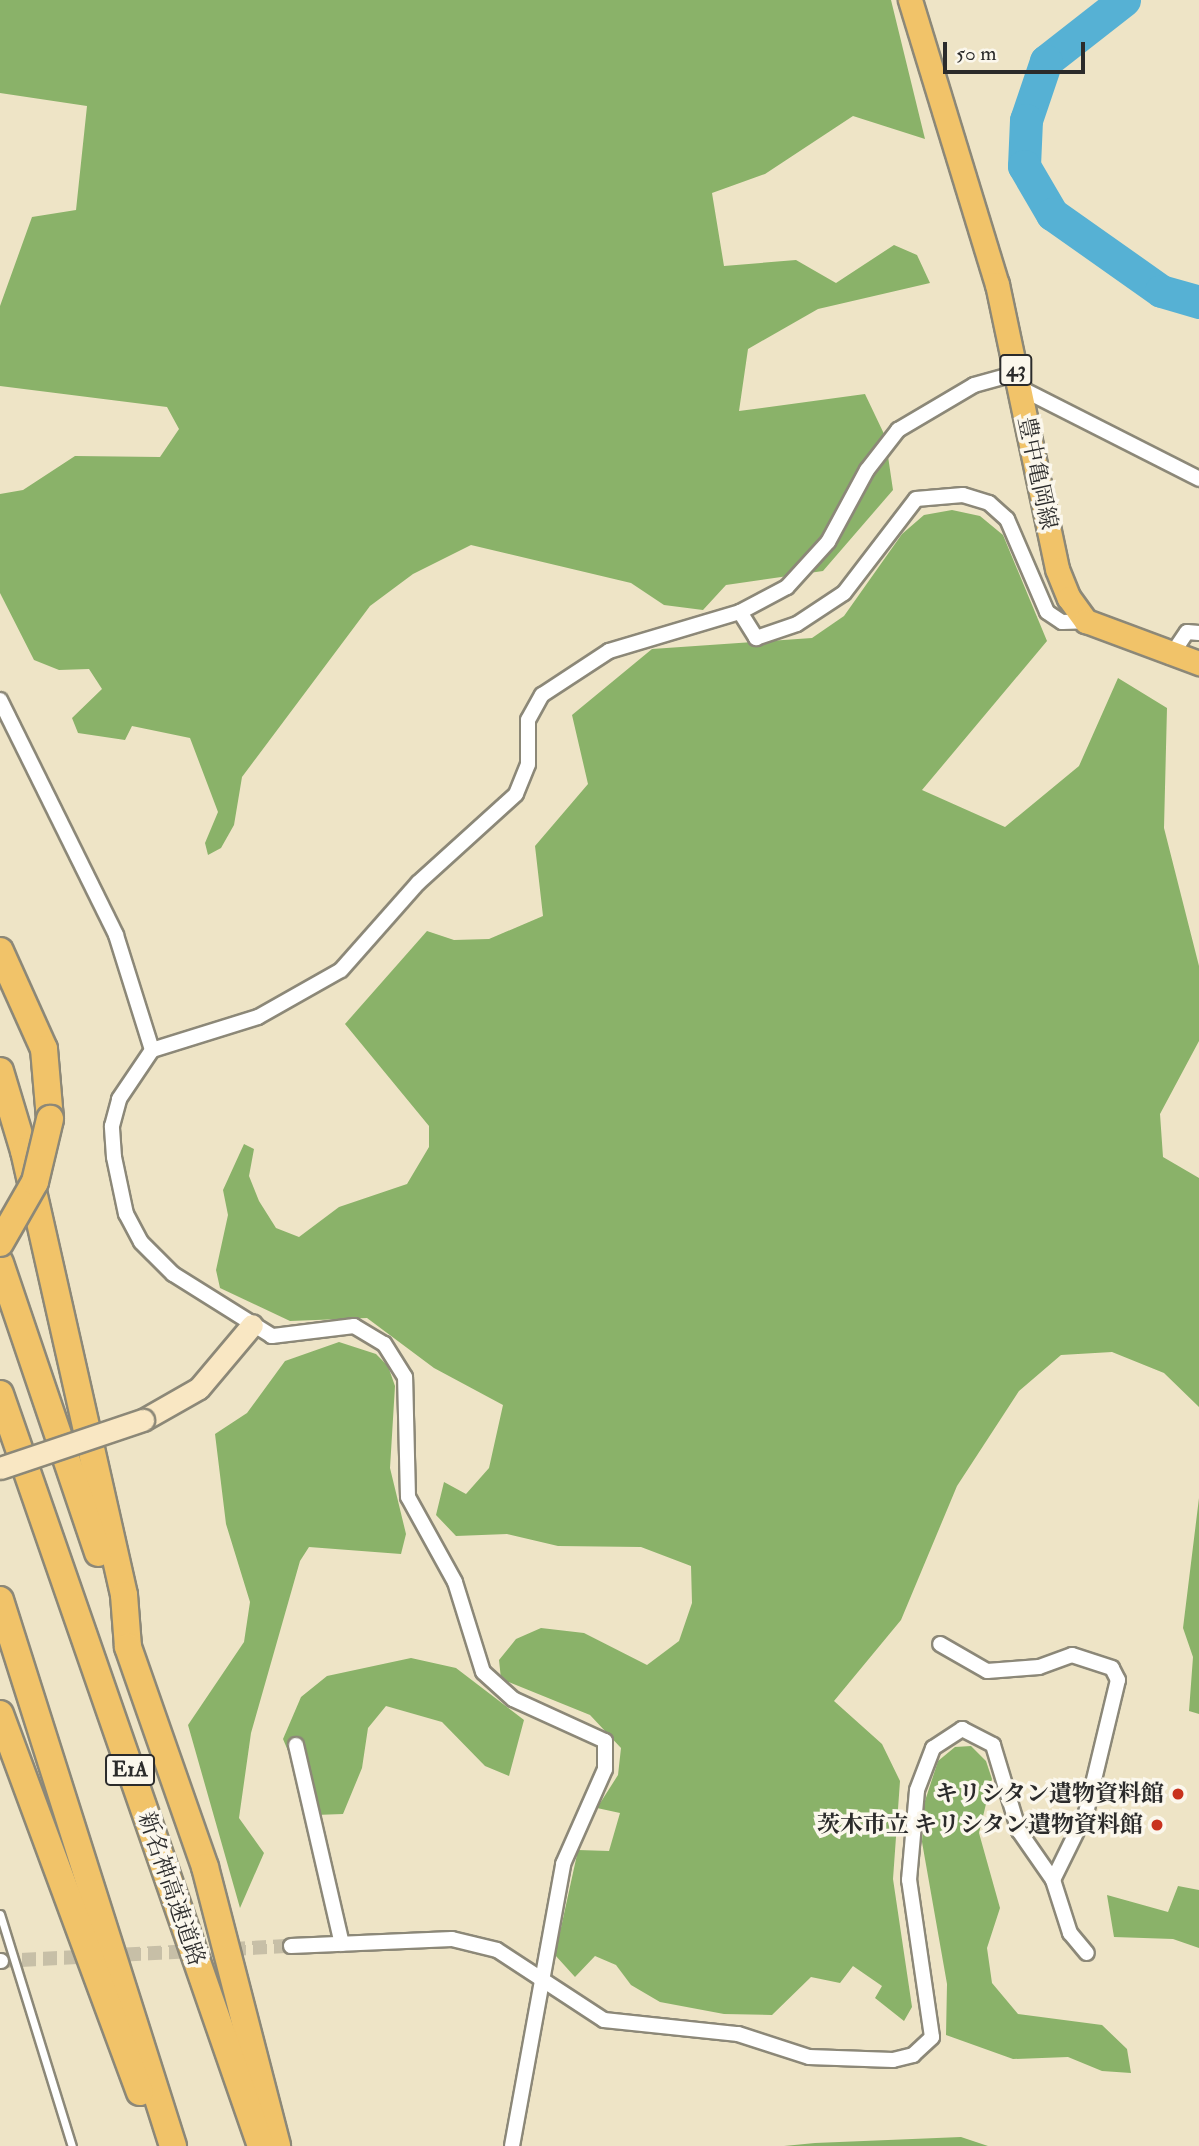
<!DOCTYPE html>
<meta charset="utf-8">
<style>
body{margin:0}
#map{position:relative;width:1199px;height:2146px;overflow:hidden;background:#eee4c6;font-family:"IM FELL Double Pica","Noto Serif JP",serif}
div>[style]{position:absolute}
.forest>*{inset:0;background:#8ab269}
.river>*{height:33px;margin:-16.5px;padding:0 16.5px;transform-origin:16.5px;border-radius:16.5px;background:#56b1d4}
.street-tunnel>*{height:14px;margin-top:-7px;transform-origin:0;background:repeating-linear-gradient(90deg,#c7bfa7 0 14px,transparent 0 21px)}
.roads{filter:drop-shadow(2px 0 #8c8878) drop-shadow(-2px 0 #8c8878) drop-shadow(0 2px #8c8878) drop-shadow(0 -2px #8c8878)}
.lane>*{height:7px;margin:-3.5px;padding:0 3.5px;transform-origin:3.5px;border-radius:3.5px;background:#fff}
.street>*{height:14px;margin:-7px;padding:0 7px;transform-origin:7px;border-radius:7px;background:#fff}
.secondary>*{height:21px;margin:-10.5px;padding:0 10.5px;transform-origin:10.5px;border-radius:10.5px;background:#f9e7c3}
.primary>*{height:23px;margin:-11.5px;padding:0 11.5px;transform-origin:11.5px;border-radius:11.5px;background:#f1c369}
.highway>*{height:26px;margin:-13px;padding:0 13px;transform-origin:13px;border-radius:13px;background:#f1c369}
.bridges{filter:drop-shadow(2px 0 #8c8878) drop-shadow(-2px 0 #8c8878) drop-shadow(0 2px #8c8878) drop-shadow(0 -2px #8c8878)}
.secondary-bridge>*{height:21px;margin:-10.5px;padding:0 10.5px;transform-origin:10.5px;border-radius:10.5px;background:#f9e7c3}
.highway-bridge>*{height:26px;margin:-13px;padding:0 13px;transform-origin:13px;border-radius:13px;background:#f1c369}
.dots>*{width:19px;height:19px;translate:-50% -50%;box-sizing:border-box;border:4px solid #fbf7ec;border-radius:50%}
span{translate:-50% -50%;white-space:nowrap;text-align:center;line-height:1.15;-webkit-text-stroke:7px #fbf7ec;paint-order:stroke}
.shield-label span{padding:2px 5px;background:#fbf7ec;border:2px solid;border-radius:5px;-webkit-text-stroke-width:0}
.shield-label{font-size:21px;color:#2b2b2b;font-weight:700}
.street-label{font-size:23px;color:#2b2b2b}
.poi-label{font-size:23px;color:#2b2b2b;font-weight:700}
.right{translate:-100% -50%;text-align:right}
.scale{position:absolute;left:943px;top:42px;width:142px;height:32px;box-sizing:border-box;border:4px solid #2b2b2b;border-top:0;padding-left:9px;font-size:21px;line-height:24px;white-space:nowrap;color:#2b2b2b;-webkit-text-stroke:5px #fbf7ec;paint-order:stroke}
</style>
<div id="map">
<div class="forest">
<div style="clip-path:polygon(0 0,891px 0,925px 139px,853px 116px,765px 174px,712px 193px,724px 266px,796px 260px,836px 283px,894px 245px,917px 255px,930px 283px,818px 309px,748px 349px,739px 411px,865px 394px,885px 436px,893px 490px,823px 571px,726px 585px,703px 610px,664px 605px,631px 583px,471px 545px,413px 574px,370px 606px,242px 777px,234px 825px,221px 848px,208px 855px,205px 843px,218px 812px,190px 738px,132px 726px,125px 740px,78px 733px,72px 718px,102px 689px,89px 669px,59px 670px,34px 660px,0 593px,0 494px,23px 490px,75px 456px,160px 457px,179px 429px,167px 407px,0 386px,0 306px,32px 217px,76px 210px,87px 106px,0 93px)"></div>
<div style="clip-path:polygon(952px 510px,980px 516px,1003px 535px,1047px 641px,922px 790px,1005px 827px,1079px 766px,1118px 678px,1167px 708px,1164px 828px,1199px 966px,1199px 1041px,1160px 1114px,1163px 1157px,1199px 1178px,1199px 1407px,1164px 1373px,1112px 1352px,1061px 1355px,1019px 1391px,957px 1486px,901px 1620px,834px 1701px,882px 1744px,900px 1781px,893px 1879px,912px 2007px,904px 2021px,875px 1998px,882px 1986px,853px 1966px,840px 1983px,811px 1977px,772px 2015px,724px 2014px,660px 2002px,631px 1985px,616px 1965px,595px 1956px,575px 1977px,555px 1955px,578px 1850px,609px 1851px,620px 1813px,597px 1808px,618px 1775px,621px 1748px,590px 1715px,501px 1679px,499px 1660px,516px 1639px,541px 1628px,584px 1633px,647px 1665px,679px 1641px,692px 1603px,691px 1566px,641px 1547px,558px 1546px,507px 1534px,456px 1536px,436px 1515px,444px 1482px,466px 1494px,489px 1468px,503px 1405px,434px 1368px,367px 1318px,290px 1321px,220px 1288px,216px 1270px,228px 1215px,223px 1190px,244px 1144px,254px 1149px,249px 1176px,259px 1201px,276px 1228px,299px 1237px,339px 1207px,407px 1184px,429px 1147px,429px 1126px,345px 1024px,427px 931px,454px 940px,489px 939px,543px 916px,535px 846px,588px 784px,572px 715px,652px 649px,812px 638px,844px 616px,902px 534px,924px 515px)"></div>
<div style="clip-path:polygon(339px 1342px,376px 1354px,388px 1366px,395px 1386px,390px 1468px,406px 1534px,401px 1554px,309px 1547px,300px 1561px,251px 1733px,239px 1818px,264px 1853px,240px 1908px,188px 1725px,244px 1642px,250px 1602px,226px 1524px,215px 1434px,247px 1413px,285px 1361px)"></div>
<div style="clip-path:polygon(1199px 1498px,1199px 1714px,1189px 1711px,1193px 1657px,1183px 1628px)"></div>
<div style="clip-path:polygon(411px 1658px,456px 1668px,524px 1720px,509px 1776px,485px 1766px,442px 1722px,386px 1706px,368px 1728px,362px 1768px,343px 1814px,315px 1815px,283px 1739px,301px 1697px,327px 1676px)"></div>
<div style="clip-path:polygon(971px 1746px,986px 1761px,992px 1779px,979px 1833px,1000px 1908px,987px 1948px,992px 1983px,1018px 2014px,1102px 2025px,1127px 2049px,1131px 2073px,1102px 2071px,1068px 2057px,1013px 2059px,946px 2035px,947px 1984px,922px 1842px,924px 1804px,938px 1761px,955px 1747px)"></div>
<div style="clip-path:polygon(1178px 1886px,1199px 1890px,1199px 1948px,1173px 1939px,1114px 1937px,1107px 1895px,1168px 1912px)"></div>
<div style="clip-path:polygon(961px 2137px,988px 2146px,784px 2146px,815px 2143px)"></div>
</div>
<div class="river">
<div style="left:1124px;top:0;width:99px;rotate:142deg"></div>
<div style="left:1046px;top:61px;width:62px;rotate:108.7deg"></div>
<div style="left:1026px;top:120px;width:46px;rotate:92.5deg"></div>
<div style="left:1024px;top:166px;width:56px;rotate:59.7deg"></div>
<div style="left:1052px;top:214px;width:133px;rotate:35.2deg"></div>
<div style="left:1161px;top:291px;width:40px;rotate:16deg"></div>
</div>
<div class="street-tunnel">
<div style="left:1px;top:1961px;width:290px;rotate:-3deg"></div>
</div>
<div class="roads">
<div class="lane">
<div style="left:0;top:1914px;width:243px;rotate:72.8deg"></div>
</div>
<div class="street">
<div style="left:1020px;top:388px;width:201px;rotate:26.9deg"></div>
<div style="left:740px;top:612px;width:31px;rotate:58deg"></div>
<div style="left:756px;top:638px;width:43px;rotate:-18.9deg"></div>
<div style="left:797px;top:624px;width:56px;rotate:-33.4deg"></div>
<div style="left:844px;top:593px;width:118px;rotate:-52.5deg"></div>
<div style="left:916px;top:499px;width:47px;rotate:-4.9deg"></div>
<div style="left:963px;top:495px;width:27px;rotate:17deg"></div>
<div style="left:989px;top:503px;width:24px;rotate:42deg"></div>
<div style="left:1007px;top:519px;width:101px;rotate:66.7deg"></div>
<div style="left:1047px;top:612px;width:18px;rotate:34deg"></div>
<div style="left:1062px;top:622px;width:24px;rotate:-2deg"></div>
<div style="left:1170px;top:657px;width:30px;rotate:-56deg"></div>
<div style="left:1187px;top:632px;width:12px;rotate:5deg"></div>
<div style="left:0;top:700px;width:262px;rotate:63.7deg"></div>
<div style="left:116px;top:935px;width:121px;rotate:72.6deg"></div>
<div style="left:296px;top:1745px;width:204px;rotate:77deg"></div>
<div style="left:1053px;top:1880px;width:56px;rotate:72.2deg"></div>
<div style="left:1070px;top:1933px;width:26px;rotate:50deg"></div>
<div style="left:291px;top:1946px;width:161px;rotate:-2.5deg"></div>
<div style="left:452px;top:1939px;width:46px;rotate:13.7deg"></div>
<div style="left:497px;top:1950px;width:128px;rotate:33.2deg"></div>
<div style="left:604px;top:2020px;width:135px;rotate:6deg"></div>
<div style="left:738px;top:2034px;width:75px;rotate:17.9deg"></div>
<div style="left:809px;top:2057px;width:84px;rotate:2deg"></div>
<div style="left:893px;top:2060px;width:21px;rotate:-14deg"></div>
<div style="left:913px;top:2055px;width:26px;rotate:-43deg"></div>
<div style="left:932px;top:2037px;width:159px;rotate:-98.3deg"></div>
<div style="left:909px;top:1880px;width:90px;rotate:-84.9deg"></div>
<div style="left:917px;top:1790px;width:45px;rotate:-69.1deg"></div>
<div style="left:933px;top:1748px;width:35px;rotate:-33deg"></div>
<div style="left:962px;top:1729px;width:35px;rotate:27deg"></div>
<div style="left:993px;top:1745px;width:90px;rotate:73.2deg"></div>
<div style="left:1019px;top:1831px;width:60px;rotate:55.2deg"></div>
<div style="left:1053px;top:1880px;width:75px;rotate:-63.8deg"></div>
<div style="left:1086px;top:1813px;width:137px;rotate:-76.5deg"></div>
<div style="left:1118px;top:1680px;width:13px;rotate:-117deg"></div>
<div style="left:1112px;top:1668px;width:42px;rotate:-162deg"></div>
<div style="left:1072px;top:1655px;width:35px;rotate:160deg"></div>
<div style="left:1039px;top:1667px;width:52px;rotate:175.6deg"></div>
<div style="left:987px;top:1671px;width:54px;rotate:-150.1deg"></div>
<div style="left:0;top:1961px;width:1px"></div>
<div style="left:512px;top:2146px;width:287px;rotate:-79.7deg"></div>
<div style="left:563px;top:1864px;width:104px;rotate:-66.1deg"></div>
<div style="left:605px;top:1769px;width:28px;rotate:-90deg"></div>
<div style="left:605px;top:1741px;width:101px;rotate:-155.5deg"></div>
<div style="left:513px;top:1699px;width:40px;rotate:-138deg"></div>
<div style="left:483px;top:1672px;width:94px;rotate:-107.3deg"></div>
<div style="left:455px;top:1582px;width:97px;rotate:-118.9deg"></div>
<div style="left:408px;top:1497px;width:120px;rotate:-91.4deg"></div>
<div style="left:405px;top:1377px;width:39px;rotate:-122deg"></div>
<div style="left:384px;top:1344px;width:35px;rotate:-149deg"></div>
<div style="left:354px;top:1326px;width:83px;rotate:173deg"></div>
<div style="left:272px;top:1336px;width:117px;rotate:-147.9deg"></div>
<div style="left:173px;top:1274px;width:45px;rotate:-135deg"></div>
<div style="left:141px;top:1242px;width:32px;rotate:-118deg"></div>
<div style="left:126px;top:1214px;width:58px;rotate:-101.9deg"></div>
<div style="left:114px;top:1157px;width:31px;rotate:-94deg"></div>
<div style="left:112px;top:1126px;width:28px;rotate:-75deg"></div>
<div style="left:119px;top:1099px;width:59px;rotate:-56deg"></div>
<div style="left:152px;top:1050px;width:111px;rotate:-17.3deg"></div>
<div style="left:258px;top:1017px;width:95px;rotate:-29.5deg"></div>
<div style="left:341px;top:970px;width:116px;rotate:-48.5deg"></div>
<div style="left:418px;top:883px;width:132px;rotate:-42.2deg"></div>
<div style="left:516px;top:794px;width:32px;rotate:-68deg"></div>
<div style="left:528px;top:764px;width:44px;rotate:-90deg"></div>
<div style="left:528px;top:720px;width:29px;rotate:-61deg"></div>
<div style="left:542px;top:695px;width:80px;rotate:-33.3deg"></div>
<div style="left:609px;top:651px;width:137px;rotate:-16.6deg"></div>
<div style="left:740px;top:612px;width:53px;rotate:-28deg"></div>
<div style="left:787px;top:587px;width:61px;rotate:-47.7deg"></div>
<div style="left:828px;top:542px;width:82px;rotate:-61.6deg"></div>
<div style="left:867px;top:470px;width:51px;rotate:-52.2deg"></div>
<div style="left:898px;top:430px;width:88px;rotate:-30.6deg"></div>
<div style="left:974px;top:385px;width:45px;rotate:-15.6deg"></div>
</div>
<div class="secondary">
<div style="left:143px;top:1420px;width:64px;rotate:-29.7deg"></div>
<div style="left:199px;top:1388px;width:82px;rotate:-49.9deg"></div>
</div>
<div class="primary">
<div style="left:910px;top:0;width:297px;rotate:73deg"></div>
<div style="left:997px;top:284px;width:291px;rotate:78.1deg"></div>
<div style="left:1057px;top:569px;width:31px;rotate:68deg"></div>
<div style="left:1069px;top:598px;width:29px;rotate:54deg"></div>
<div style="left:1086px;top:621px;width:121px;rotate:20.4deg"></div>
</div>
<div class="highway">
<div style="left:0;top:951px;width:107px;rotate:65.8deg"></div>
<div style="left:44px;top:1049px;width:70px;rotate:85.1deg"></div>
<div style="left:0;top:1071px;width:84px;rotate:73.3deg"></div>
<div style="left:24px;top:1151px;width:455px;rotate:77.3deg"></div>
<div style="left:124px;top:1595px;width:52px;rotate:85.6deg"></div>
<div style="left:128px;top:1647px;width:233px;rotate:70.7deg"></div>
<div style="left:205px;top:1867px;width:288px;rotate:75.5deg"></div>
<div style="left:0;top:1263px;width:306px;rotate:71.3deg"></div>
<div style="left:0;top:1394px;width:796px;rotate:70.86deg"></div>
<div style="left:0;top:1600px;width:573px;rotate:72.42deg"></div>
<div style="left:0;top:1714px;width:403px;rotate:69.7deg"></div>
</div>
</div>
<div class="bridges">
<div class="secondary-bridge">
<div style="left:0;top:1468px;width:151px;rotate:-18.6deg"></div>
</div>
<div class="highway-bridge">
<div style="left:0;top:1243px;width:70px;rotate:-60.2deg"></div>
<div style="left:35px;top:1182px;width:65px;rotate:-76.6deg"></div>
</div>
</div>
<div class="dots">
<div style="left:1178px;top:1794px;background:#c8321e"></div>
<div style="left:1157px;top:1825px;background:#c8321e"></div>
</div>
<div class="shield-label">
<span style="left:1016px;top:370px">43</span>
<span style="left:130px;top:1770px">E1A</span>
</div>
<div class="street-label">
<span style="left:1037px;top:473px;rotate:78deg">豊中亀岡線</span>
<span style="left:171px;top:1889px;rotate:71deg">新名神高速道路</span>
</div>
<div class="poi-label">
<span class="right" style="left:1164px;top:1794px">キリシタン遺物資料館</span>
<span class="right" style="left:1143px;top:1825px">茨木市立 キリシタン遺物資料館</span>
</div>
<div class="scale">50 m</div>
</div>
